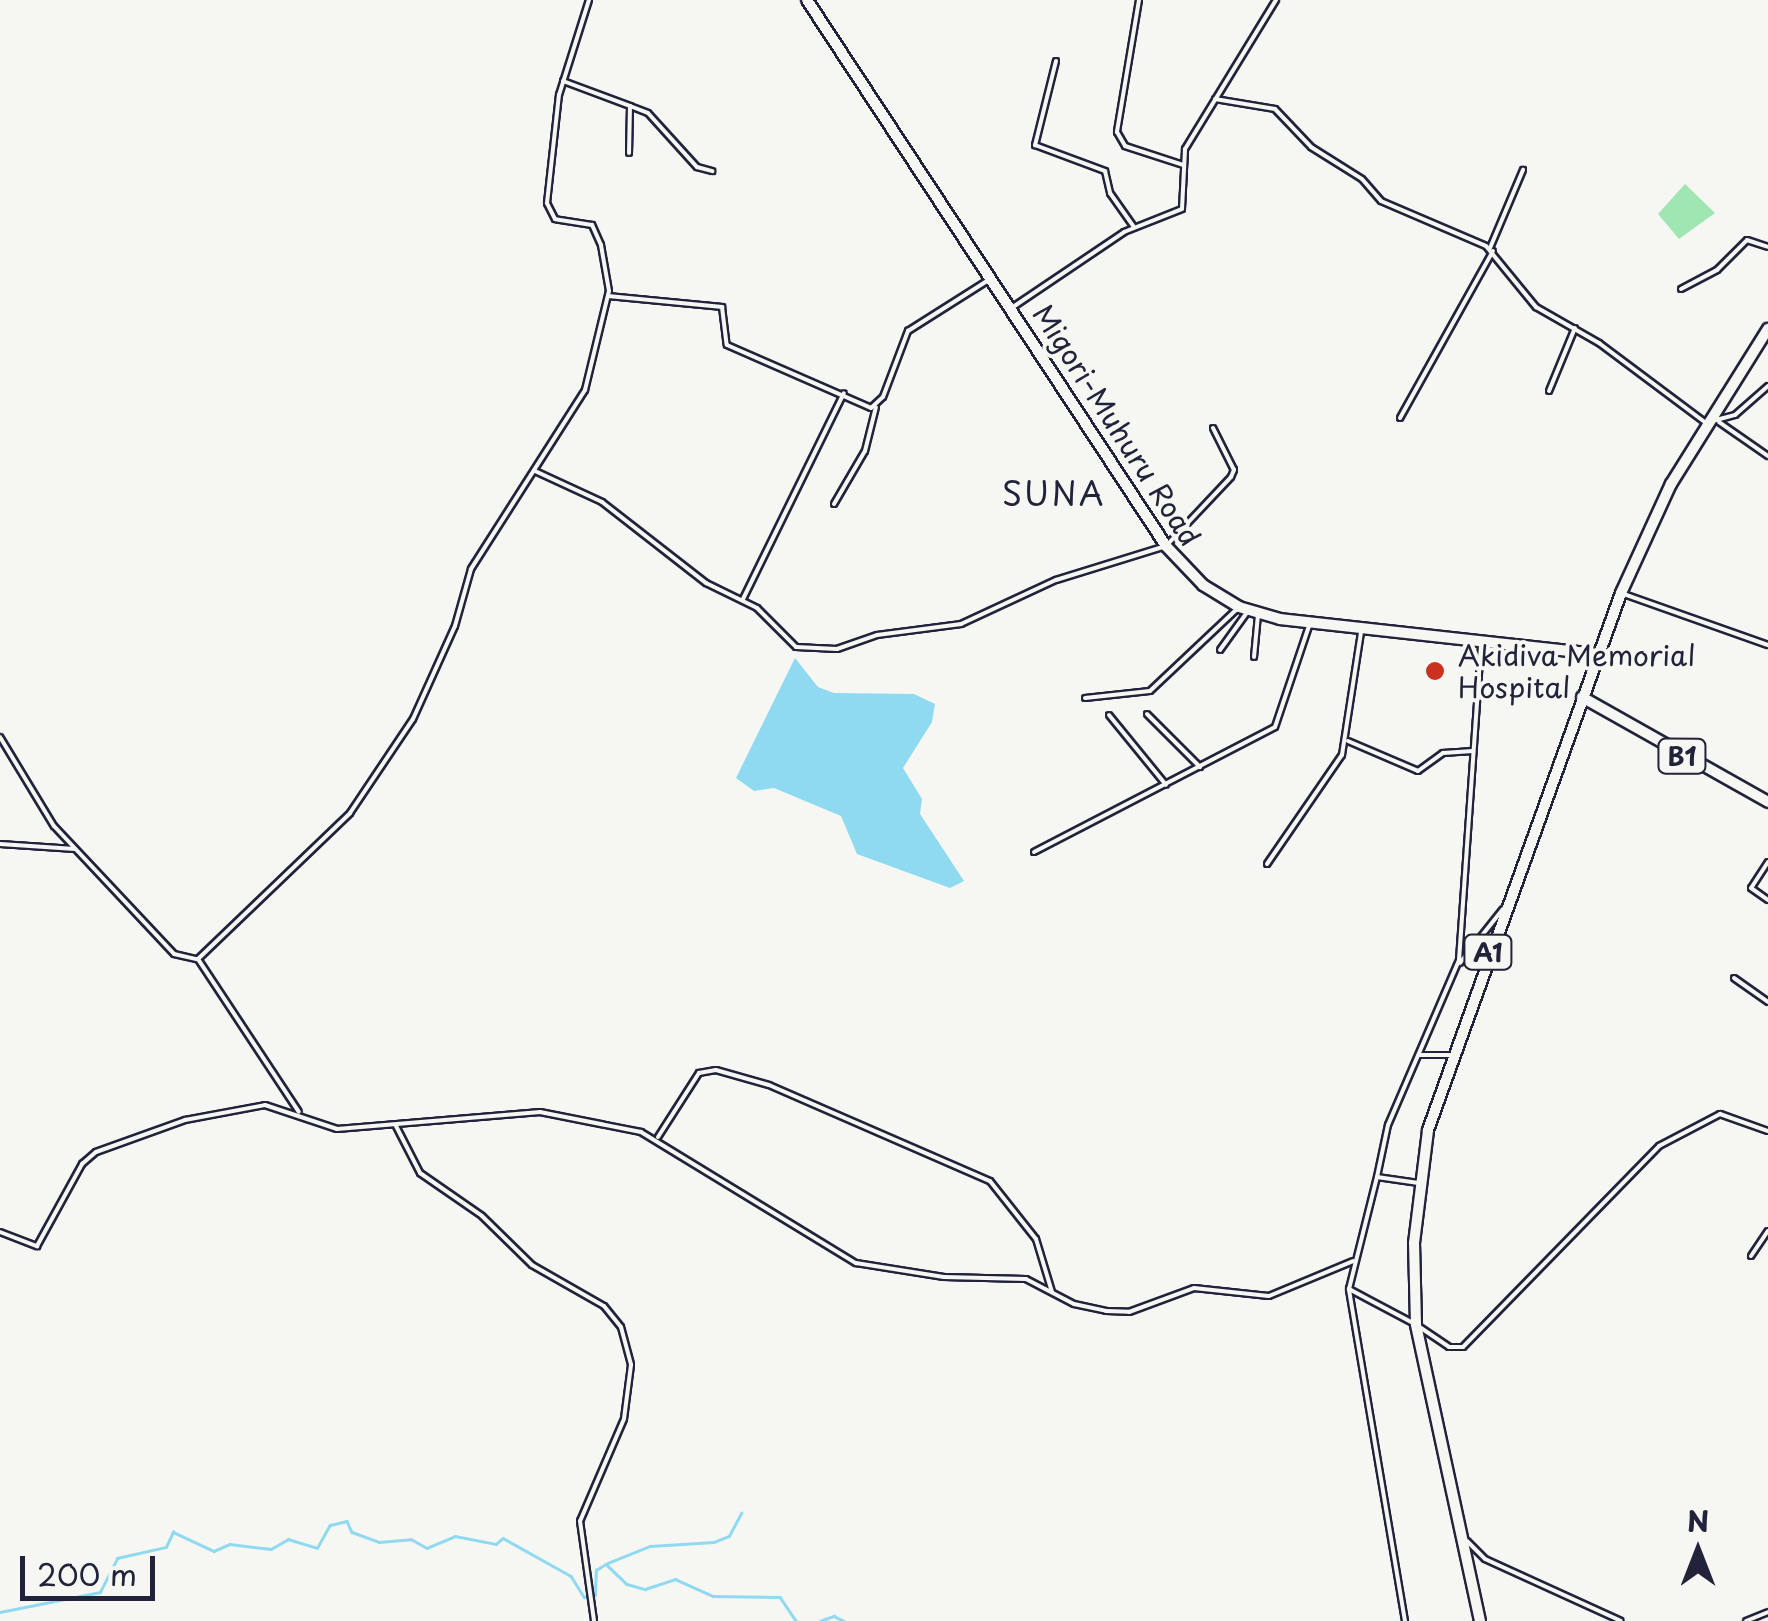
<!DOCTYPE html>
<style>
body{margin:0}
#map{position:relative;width:1768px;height:1621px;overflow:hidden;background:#f6f6f2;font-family:"Playpen Sans",sans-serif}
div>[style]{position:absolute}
.green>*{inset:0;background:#9fe6b3}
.water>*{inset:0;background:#8fdaf0}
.stream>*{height:2.5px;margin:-1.25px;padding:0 1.25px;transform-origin:1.25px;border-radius:1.25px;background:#8fdaf0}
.roads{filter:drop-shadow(2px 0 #22223b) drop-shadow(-2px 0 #22223b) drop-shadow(0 2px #22223b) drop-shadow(0 -2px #22223b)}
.street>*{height:4px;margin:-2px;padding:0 2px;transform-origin:2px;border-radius:2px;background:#f6f6f2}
.highway>*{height:10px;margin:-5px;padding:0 5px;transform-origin:5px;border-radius:5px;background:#f6f6f2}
.dots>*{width:28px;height:28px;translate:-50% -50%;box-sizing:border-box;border:5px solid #f6f6f2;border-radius:50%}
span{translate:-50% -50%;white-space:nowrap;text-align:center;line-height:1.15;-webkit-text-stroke:8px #f6f6f2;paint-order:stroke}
.shield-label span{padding:2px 8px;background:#f6f6f2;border:2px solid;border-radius:8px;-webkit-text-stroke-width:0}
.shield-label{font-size:25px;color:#22223b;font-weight:700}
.street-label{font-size:28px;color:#22223b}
.poi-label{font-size:28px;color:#22223b}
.left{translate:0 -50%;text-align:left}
.quarter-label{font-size:32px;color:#22223b;letter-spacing:2.5px}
.north{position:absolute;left:1648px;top:1501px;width:100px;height:100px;-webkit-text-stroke:8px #f6f6f2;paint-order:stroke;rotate:0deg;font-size:28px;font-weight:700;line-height:40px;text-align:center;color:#22223b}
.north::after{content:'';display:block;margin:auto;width:35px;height:45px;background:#22223b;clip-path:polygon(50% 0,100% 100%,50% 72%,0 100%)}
.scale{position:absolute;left:20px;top:1556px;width:135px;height:45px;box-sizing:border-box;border:5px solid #22223b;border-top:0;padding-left:12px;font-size:30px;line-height:35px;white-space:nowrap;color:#22223b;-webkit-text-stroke:8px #f6f6f2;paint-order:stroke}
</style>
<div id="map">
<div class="green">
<div style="clip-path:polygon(1685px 184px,1715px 213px,1679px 239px,1658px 214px)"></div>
</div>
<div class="water">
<div style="clip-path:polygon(795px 658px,818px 687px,834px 693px,914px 694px,935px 704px,932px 722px,903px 768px,922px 799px,920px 814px,964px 881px,950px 888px,857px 854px,841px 816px,774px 788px,754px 791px,736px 778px)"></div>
</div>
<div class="stream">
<div style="left:608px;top:1563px;width:45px;rotate:-22deg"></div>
<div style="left:650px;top:1546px;width:64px;rotate:-3.6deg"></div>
<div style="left:714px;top:1542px;width:16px;rotate:-22deg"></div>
<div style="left:729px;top:1536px;width:26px;rotate:-62deg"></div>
<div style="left:0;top:1612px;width:102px;rotate:-11.3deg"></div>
<div style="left:100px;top:1592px;width:38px;rotate:-63deg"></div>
<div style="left:117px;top:1558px;width:50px;rotate:-12.7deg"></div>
<div style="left:166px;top:1547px;width:17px;rotate:-65deg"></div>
<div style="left:173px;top:1532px;width:45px;rotate:24.9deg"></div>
<div style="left:214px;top:1551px;width:17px;rotate:-24deg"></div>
<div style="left:230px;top:1544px;width:41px;rotate:7deg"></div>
<div style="left:271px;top:1549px;width:20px;rotate:-30deg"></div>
<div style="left:288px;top:1539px;width:30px;rotate:17deg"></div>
<div style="left:317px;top:1548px;width:26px;rotate:-61deg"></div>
<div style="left:330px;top:1525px;width:17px;rotate:-13deg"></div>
<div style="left:347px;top:1521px;width:12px;rotate:66deg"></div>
<div style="left:352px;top:1532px;width:29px;rotate:20deg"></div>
<div style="left:379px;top:1542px;width:32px;rotate:-5deg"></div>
<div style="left:411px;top:1539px;width:18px;rotate:29deg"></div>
<div style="left:427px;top:1548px;width:30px;rotate:-23deg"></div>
<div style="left:455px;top:1536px;width:42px;rotate:11deg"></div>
<div style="left:496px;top:1544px;width:9px;rotate:-41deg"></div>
<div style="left:503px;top:1538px;width:78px;rotate:29.2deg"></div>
<div style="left:571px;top:1576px;width:25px;rotate:58deg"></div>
<div style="left:584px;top:1597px;width:11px;rotate:-10deg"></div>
<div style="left:595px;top:1595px;width:25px;rotate:-88deg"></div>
<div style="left:596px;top:1570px;width:12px;rotate:-31deg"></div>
<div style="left:606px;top:1564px;width:29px;rotate:44deg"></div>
<div style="left:627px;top:1584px;width:19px;rotate:16deg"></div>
<div style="left:645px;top:1589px;width:32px;rotate:-18deg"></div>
<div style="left:675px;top:1579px;width:42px;rotate:24.1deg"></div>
<div style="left:713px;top:1596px;width:67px;rotate:0.9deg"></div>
<div style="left:780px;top:1597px;width:29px;rotate:56deg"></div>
<div style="left:820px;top:1621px;width:15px;rotate:-20deg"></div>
<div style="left:834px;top:1616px;width:11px;rotate:27deg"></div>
</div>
<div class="roads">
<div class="street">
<div style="left:1139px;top:0;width:134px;rotate:99.5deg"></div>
<div style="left:1117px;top:132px;width:16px;rotate:60deg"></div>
<div style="left:1125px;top:146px;width:61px;rotate:18.1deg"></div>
<div style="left:1056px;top:61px;width:87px;rotate:104deg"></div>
<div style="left:1035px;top:145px;width:75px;rotate:20.4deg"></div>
<div style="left:1105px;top:171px;width:23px;rotate:77deg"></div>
<div style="left:1110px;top:193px;width:42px;rotate:54.8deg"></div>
<div style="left:563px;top:81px;width:72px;rotate:20.5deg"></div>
<div style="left:630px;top:106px;width:47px;rotate:91.2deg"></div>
<div style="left:1215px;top:99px;width:61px;rotate:9.5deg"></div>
<div style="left:1275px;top:109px;width:52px;rotate:46.5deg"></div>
<div style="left:1311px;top:147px;width:60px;rotate:32.1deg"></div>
<div style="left:1362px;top:179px;width:29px;rotate:49deg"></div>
<div style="left:1381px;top:201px;width:114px;rotate:23.2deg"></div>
<div style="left:1486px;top:246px;width:79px;rotate:50.7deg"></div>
<div style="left:1536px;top:307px;width:73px;rotate:29.7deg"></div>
<div style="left:1599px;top:343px;width:134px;rotate:36.8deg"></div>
<div style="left:630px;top:106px;width:19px;rotate:21deg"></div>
<div style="left:648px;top:113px;width:73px;rotate:47.8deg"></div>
<div style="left:697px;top:167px;width:16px;rotate:15deg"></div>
<div style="left:1490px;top:248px;width:85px;rotate:-67.1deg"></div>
<div style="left:1681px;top:289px;width:41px;rotate:-27.8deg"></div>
<div style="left:1717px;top:270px;width:42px;rotate:-45deg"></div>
<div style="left:1747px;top:240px;width:22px;rotate:18deg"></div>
<div style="left:608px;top:296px;width:115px;rotate:5.5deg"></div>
<div style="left:722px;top:307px;width:38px;rotate:83deg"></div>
<div style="left:727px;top:345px;width:157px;rotate:23.6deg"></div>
<div style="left:871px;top:408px;width:16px;rotate:-43deg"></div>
<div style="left:883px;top:397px;width:71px;rotate:-69.3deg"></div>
<div style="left:908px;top:331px;width:93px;rotate:-32.3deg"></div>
<div style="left:1013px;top:307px;width:134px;rotate:-34deg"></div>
<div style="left:1124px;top:232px;width:62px;rotate:-21.6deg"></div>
<div style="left:1182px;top:209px;width:60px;rotate:-87.1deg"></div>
<div style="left:1185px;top:149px;width:175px;rotate:-58.6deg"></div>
<div style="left:1549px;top:391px;width:68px;rotate:-67.6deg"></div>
<div style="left:1400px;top:418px;width:191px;rotate:-60.9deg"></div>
<div style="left:1716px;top:420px;width:20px;rotate:-15deg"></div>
<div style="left:1735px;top:415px;width:44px;rotate:-41.3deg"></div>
<div style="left:1719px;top:422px;width:60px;rotate:34.8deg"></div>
<div style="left:535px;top:471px;width:74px;rotate:24.8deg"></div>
<div style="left:602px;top:502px;width:132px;rotate:37.9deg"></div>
<div style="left:706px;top:583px;width:57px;rotate:26.1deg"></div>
<div style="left:757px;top:608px;width:55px;rotate:45deg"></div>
<div style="left:796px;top:647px;width:41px;rotate:2.8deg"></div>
<div style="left:837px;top:649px;width:42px;rotate:-19.3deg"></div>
<div style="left:877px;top:635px;width:85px;rotate:-7.5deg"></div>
<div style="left:961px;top:624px;width:105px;rotate:-24.9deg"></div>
<div style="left:1056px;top:580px;width:115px;rotate:-17.2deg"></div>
<div style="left:1166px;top:546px;width:95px;rotate:-46.7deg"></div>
<div style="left:1231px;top:477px;width:8px;rotate:-67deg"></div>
<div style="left:1234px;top:470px;width:47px;rotate:-116.6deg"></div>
<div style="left:834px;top:504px;width:61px;rotate:-59.7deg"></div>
<div style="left:865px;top:451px;width:45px;rotate:-76deg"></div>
<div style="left:1621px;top:593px;width:156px;rotate:19.5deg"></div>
<div style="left:743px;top:599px;width:229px;rotate:-63.9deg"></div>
<div style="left:1220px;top:650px;width:48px;rotate:-54.3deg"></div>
<div style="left:1254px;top:657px;width:42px;rotate:-84.6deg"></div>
<div style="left:1085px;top:698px;width:65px;rotate:-6.1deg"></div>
<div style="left:1150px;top:691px;width:122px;rotate:-43.3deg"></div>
<div style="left:1147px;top:714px;width:75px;rotate:45deg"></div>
<div style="left:1109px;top:715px;width:90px;rotate:50.8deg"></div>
<div style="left:0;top:737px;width:104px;rotate:58.8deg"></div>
<div style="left:54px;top:826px;width:175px;rotate:46.8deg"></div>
<div style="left:174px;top:954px;width:23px;rotate:13deg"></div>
<div style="left:1348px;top:741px;width:76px;rotate:23.2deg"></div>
<div style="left:1418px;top:771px;width:31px;rotate:-36deg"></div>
<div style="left:1443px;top:753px;width:30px;rotate:-4deg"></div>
<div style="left:0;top:844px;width:75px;rotate:3.8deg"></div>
<div style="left:1034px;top:852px;width:271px;rotate:-27.4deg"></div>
<div style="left:1275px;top:727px;width:110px;rotate:-71.4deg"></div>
<div style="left:1768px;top:862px;width:31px;rotate:123deg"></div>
<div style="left:1751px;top:888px;width:21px;rotate:35deg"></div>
<div style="left:1267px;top:864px;width:132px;rotate:-55.5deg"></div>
<div style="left:1342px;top:755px;width:124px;rotate:-81.2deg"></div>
<div style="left:198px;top:959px;width:211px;rotate:-43.8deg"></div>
<div style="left:350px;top:813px;width:113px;rotate:-56.2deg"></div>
<div style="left:413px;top:719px;width:102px;rotate:-65.7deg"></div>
<div style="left:455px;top:626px;width:59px;rotate:-74.3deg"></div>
<div style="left:471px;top:569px;width:212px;rotate:-57.5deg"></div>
<div style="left:585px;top:390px;width:102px;rotate:-76.4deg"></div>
<div style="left:609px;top:291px;width:47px;rotate:-99.9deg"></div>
<div style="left:601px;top:245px;width:22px;rotate:-114deg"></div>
<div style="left:592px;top:225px;width:37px;rotate:-171deg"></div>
<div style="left:555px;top:219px;width:18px;rotate:-117deg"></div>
<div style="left:547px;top:203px;width:109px;rotate:-83.7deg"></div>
<div style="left:559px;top:95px;width:100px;rotate:-72.5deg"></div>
<div style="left:198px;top:959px;width:183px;rotate:56.6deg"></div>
<div style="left:1460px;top:963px;width:69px;rotate:-51.5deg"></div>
<div style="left:1734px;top:978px;width:42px;rotate:35.2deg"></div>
<div style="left:1420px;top:1055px;width:30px"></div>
<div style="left:396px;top:1126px;width:53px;rotate:62.9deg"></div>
<div style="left:420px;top:1173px;width:75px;rotate:34.7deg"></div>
<div style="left:482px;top:1216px;width:70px;rotate:44.4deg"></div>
<div style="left:532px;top:1265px;width:83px;rotate:29.7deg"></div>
<div style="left:604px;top:1306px;width:27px;rotate:51deg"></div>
<div style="left:621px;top:1327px;width:39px;rotate:75deg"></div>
<div style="left:631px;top:1365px;width:54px;rotate:97.4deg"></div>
<div style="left:624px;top:1419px;width:111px;rotate:113.3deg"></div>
<div style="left:580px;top:1521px;width:101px;rotate:82deg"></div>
<div style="left:658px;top:1137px;width:76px;rotate:-57.4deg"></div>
<div style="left:699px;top:1073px;width:17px;rotate:-10deg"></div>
<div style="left:716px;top:1070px;width:55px;rotate:15.8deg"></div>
<div style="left:769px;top:1085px;width:241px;rotate:23.5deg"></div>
<div style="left:990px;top:1181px;width:74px;rotate:51.6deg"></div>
<div style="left:1036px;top:1239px;width:55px;rotate:73.2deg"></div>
<div style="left:1377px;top:1177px;width:53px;rotate:-78.1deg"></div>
<div style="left:1388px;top:1125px;width:180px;rotate:-66.7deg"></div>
<div style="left:1459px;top:960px;width:317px;rotate:-86deg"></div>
<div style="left:0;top:1232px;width:40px;rotate:21deg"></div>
<div style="left:37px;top:1246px;width:94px;rotate:-61.2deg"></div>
<div style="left:82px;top:1164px;width:18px;rotate:-41deg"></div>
<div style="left:96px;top:1152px;width:95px;rotate:-19.8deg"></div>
<div style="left:185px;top:1120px;width:81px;rotate:-10.6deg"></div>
<div style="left:265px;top:1105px;width:76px;rotate:18.4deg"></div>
<div style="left:337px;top:1129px;width:204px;rotate:-4.8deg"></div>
<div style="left:540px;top:1112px;width:103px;rotate:11.2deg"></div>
<div style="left:641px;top:1132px;width:252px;rotate:31.4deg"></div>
<div style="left:856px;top:1263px;width:89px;rotate:9deg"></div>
<div style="left:944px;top:1277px;width:82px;rotate:1.4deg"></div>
<div style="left:1026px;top:1279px;width:54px;rotate:27.5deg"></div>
<div style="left:1074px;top:1304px;width:33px;rotate:12deg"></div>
<div style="left:1106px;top:1311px;width:23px;rotate:2deg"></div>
<div style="left:1129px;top:1312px;width:69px;rotate:-20.3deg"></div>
<div style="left:1194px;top:1288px;width:75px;rotate:6.1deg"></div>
<div style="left:1269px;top:1296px;width:91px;rotate:-22.6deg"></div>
<div style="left:1751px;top:1256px;width:30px;rotate:-56deg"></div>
<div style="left:1349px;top:1289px;width:72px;rotate:28deg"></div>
<div style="left:1421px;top:1328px;width:34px;rotate:34deg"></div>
<div style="left:1449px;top:1347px;width:14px"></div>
<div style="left:1463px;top:1347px;width:281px;rotate:-45.7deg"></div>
<div style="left:1659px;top:1146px;width:69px;rotate:-27.7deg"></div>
<div style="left:1720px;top:1114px;width:51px;rotate:19.5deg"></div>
<div style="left:1467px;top:1541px;width:25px;rotate:45deg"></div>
<div style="left:1485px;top:1559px;width:149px;rotate:24.5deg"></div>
<div style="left:1405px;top:1621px;width:337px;rotate:-99.6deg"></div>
<div style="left:1349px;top:1289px;width:115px;rotate:-76deg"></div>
<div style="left:1377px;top:1177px;width:42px;rotate:8.1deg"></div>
<div style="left:1746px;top:1621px;width:24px;rotate:-22deg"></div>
</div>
<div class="highway">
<div style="left:807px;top:0;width:653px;rotate:56.67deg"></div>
<div style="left:1166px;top:546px;width:54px;rotate:46.5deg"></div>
<div style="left:1203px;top:585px;width:42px;rotate:31.4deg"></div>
<div style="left:1239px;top:607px;width:43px;rotate:16.3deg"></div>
<div style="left:1280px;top:619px;width:320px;rotate:6.3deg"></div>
<div style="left:1582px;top:697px;width:214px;rotate:29.4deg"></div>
<div style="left:1480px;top:1621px;width:304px;rotate:-102.2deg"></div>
<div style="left:1416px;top:1324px;width:81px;rotate:-91.4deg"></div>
<div style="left:1414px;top:1243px;width:114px;rotate:-82.9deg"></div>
<div style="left:1428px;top:1130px;width:571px;rotate:-70.23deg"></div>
<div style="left:1621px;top:593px;width:120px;rotate:-65.4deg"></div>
<div style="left:1671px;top:484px;width:183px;rotate:-58deg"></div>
</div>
</div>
<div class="dots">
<div style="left:1435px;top:671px;background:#c8321e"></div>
</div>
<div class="shield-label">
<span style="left:1682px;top:756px">B1</span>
<span style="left:1488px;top:952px">A1</span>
</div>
<div class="street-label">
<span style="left:1117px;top:425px;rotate:57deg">Migori-Muhuru Road</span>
</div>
<div class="poi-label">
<span class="left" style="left:1458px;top:671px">Akidiva Memorial<br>Hospital</span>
</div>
<div class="quarter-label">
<span style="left:1054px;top:493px">SUNA</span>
</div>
<div class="north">N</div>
<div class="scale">200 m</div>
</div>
